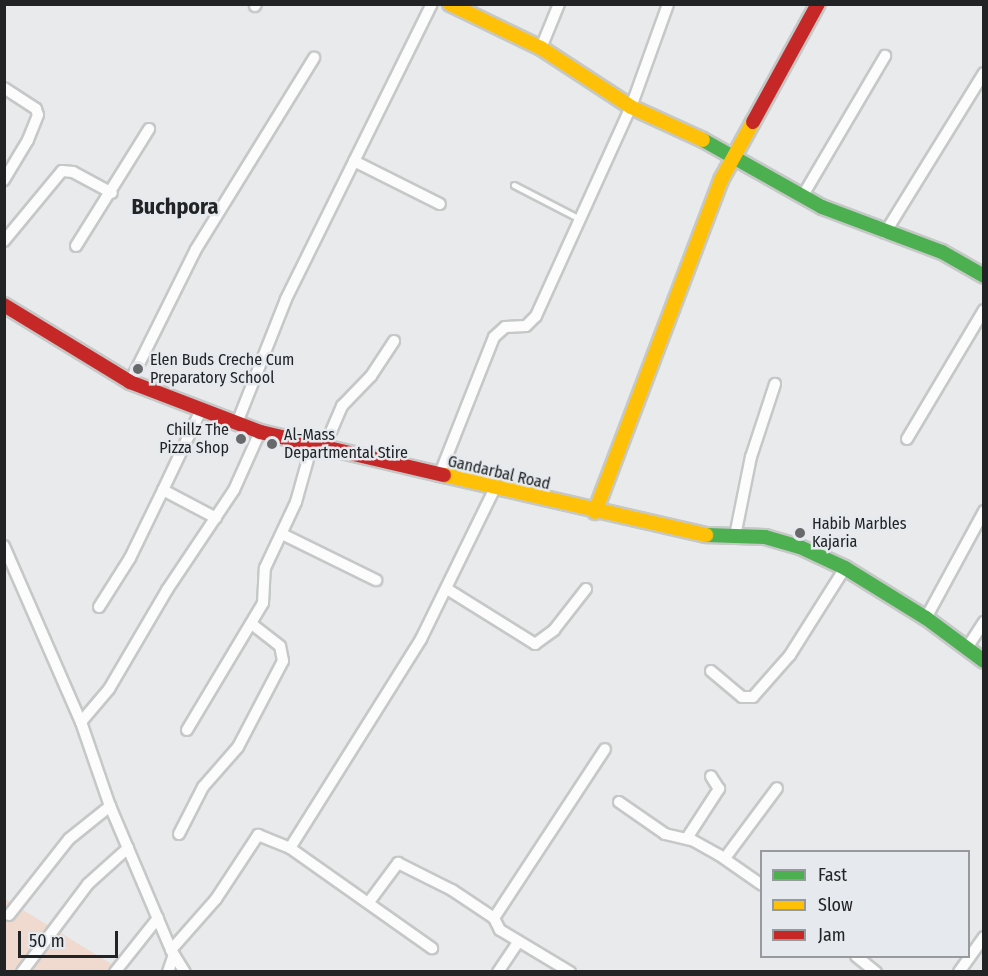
<!DOCTYPE html>
<style>
body{margin:0}
#map{position:relative;width:988px;height:976px;overflow:hidden;background:#e8eaec;font-family:"Fira Sans Condensed",sans-serif}
div>[style]{position:absolute}
.green>*{inset:0;background:#f0dacf}
.roads{filter:drop-shadow(2px 0 #c6c8c8) drop-shadow(-2px 0 #c6c8c8) drop-shadow(0 2px #c6c8c8) drop-shadow(0 -2px #c6c8c8)}
.lane>*{height:5px;margin:-2.5px;padding:0 2.5px;transform-origin:2.5px;border-radius:2.5px;background:#fcfcfc}
.street>*{height:10px;margin:-5px;padding:0 5px;transform-origin:5px;border-radius:5px;background:#fcfcfc}
.fast>*{height:14px;margin:-7px;padding:0 7px;transform-origin:7px;border-radius:7px;background:#4caf50}
.slow>*{height:14px;margin:-7px;padding:0 7px;transform-origin:7px;border-radius:7px;background:#ffc107}
.jam>*{height:14px;margin:-7px;padding:0 7px;transform-origin:7px;border-radius:7px;background:#c62828}
.dots>*{width:16px;height:16px;translate:-50% -50%;box-sizing:border-box;border:3px solid #e6eaee;border-radius:50%}
span{translate:-50% -50%;white-space:nowrap;text-align:center;line-height:1.15;-webkit-text-stroke:5px #e6eaee;paint-order:stroke}
.poi-label{font-size:16px;color:#212324}
.left{translate:0 -50%;text-align:left}
.right{translate:-100% -50%;text-align:right}
.street-label{font-size:16px;color:#212324}
.district-label{font-size:22px;color:#212324;font-weight:700}
.frame{position:absolute;inset:0;border:6px solid #212324;pointer-events:none}
.legend{position:absolute;left:760px;top:850px;width:210px;height:108px;box-sizing:border-box;background:#e6eaee;border:2px solid #979a9d;margin:0;padding:8px 10px;list-style:none;font-size:18px;color:#212324}
.legend li{display:flex;align-items:center;gap:12px;height:30px}
.legend b{width:30px;border:2px solid #979a9d}
.scale{position:absolute;left:18px;top:931px;width:100px;height:27px;box-sizing:border-box;border:3px solid #212324;border-top:0;padding-left:8px;font-size:18px;line-height:21px;white-space:nowrap;color:#212324;-webkit-text-stroke:4px #e6eaee;paint-order:stroke}
</style>
<div id="map">
<div class="green">
<div style="clip-path:polygon(5px 899px,123px 971px,5px 971px)"></div>
</div>
<div class="roads">
<div class="lane">
<div style="left:514px;top:185px;width:74px;rotate:27.3deg"></div>
</div>
<div class="street">
<div style="left:255px;top:6px;width:2px;rotate:-63deg"></div>
<div style="left:541px;top:48px;width:48px;rotate:-67.8deg"></div>
<div style="left:4px;top:88px;width:38px;rotate:33deg"></div>
<div style="left:36px;top:109px;width:6px;rotate:72deg"></div>
<div style="left:38px;top:115px;width:27px;rotate:112deg"></div>
<div style="left:28px;top:140px;width:47px;rotate:121deg"></div>
<div style="left:354px;top:161px;width:96px;rotate:26.6deg"></div>
<div style="left:802px;top:197px;width:164px;rotate:-59.5deg"></div>
<div style="left:885px;top:233px;width:188px;rotate:-58.3deg"></div>
<div style="left:4px;top:241px;width:91px;rotate:-50.4deg"></div>
<div style="left:62px;top:171px;width:11px;rotate:5deg"></div>
<div style="left:73px;top:172px;width:44px;rotate:28.3deg"></div>
<div style="left:76px;top:246px;width:138px;rotate:-58deg"></div>
<div style="left:130px;top:382px;width:148px;rotate:-63.6deg"></div>
<div style="left:196px;top:249px;width:225px;rotate:-58.3deg"></div>
<div style="left:201px;top:410px;width:89px;rotate:115.4deg"></div>
<div style="left:163px;top:490px;width:60px;rotate:27.8deg"></div>
<div style="left:237px;top:423px;width:133px;rotate:-68.4deg"></div>
<div style="left:286px;top:299px;width:329px;rotate:-63.7deg"></div>
<div style="left:907px;top:439px;width:150px;rotate:-59.2deg"></div>
<div style="left:324px;top:448px;width:46px;rotate:-66.8deg"></div>
<div style="left:342px;top:406px;width:42px;rotate:-46deg"></div>
<div style="left:371px;top:376px;width:42px;rotate:-56.7deg"></div>
<div style="left:439px;top:476px;width:149px;rotate:-68.4deg"></div>
<div style="left:494px;top:337px;width:15px;rotate:-42deg"></div>
<div style="left:505px;top:327px;width:21px;rotate:-3deg"></div>
<div style="left:526px;top:326px;width:14px;rotate:-45deg"></div>
<div style="left:536px;top:316px;width:230px;rotate:-65.6deg"></div>
<div style="left:631px;top:107px;width:109px;rotate:-70.2deg"></div>
<div style="left:282px;top:534px;width:105px;rotate:26.1deg"></div>
<div style="left:735px;top:536px;width:81px;rotate:-78.6deg"></div>
<div style="left:751px;top:457px;width:77px;rotate:-71.8deg"></div>
<div style="left:4px;top:546px;width:192px;rotate:66.4deg"></div>
<div style="left:81px;top:722px;width:89px;rotate:71deg"></div>
<div style="left:110px;top:806px;width:156px;rotate:67deg"></div>
<div style="left:171px;top:950px;width:26px;rotate:58deg"></div>
<div style="left:447px;top:589px;width:104px;rotate:32deg"></div>
<div style="left:535px;top:644px;width:24px;rotate:-36deg"></div>
<div style="left:554px;top:630px;width:52px;rotate:-52deg"></div>
<div style="left:99px;top:607px;width:58px;rotate:-57.7deg"></div>
<div style="left:130px;top:558px;width:76px;rotate:-64.1deg"></div>
<div style="left:926px;top:618px;width:122px;rotate:-61.5deg"></div>
<div style="left:967px;top:648px;width:31px;rotate:-57deg"></div>
<div style="left:711px;top:671px;width:40px;rotate:40deg"></div>
<div style="left:742px;top:697px;width:11px"></div>
<div style="left:753px;top:697px;width:56px;rotate:-48.6deg"></div>
<div style="left:790px;top:655px;width:103px;rotate:-57.7deg"></div>
<div style="left:81px;top:722px;width:43px;rotate:-49.7deg"></div>
<div style="left:109px;top:689px;width:115px;rotate:-59.6deg"></div>
<div style="left:167px;top:590px;width:120px;rotate:-56.2deg"></div>
<div style="left:234px;top:490px;width:64px;rotate:-65.9deg"></div>
<div style="left:187px;top:730px;width:148px;rotate:-59.1deg"></div>
<div style="left:263px;top:603px;width:35px;rotate:-87deg"></div>
<div style="left:265px;top:568px;width:73px;rotate:-64.8deg"></div>
<div style="left:296px;top:502px;width:59px;rotate:-74.3deg"></div>
<div style="left:619px;top:802px;width:56px;rotate:34.8deg"></div>
<div style="left:665px;top:834px;width:28px;rotate:13deg"></div>
<div style="left:692px;top:840px;width:31px;rotate:29deg"></div>
<div style="left:719px;top:855px;width:52px;rotate:34.9deg"></div>
<div style="left:179px;top:834px;width:53px;rotate:-62.9deg"></div>
<div style="left:203px;top:787px;width:53px;rotate:-48.8deg"></div>
<div style="left:238px;top:747px;width:97px;rotate:-62.4deg"></div>
<div style="left:283px;top:661px;width:15px;rotate:-101deg"></div>
<div style="left:280px;top:646px;width:36px;rotate:-142deg"></div>
<div style="left:687px;top:838px;width:59px;rotate:-56.9deg"></div>
<div style="left:719px;top:789px;width:15px;rotate:-122deg"></div>
<div style="left:290px;top:848px;width:247px;rotate:-57.9deg"></div>
<div style="left:421px;top:639px;width:168px;rotate:-63.9deg"></div>
<div style="left:725px;top:858px;width:87px;rotate:-53.4deg"></div>
<div style="left:369px;top:902px;width:49px;rotate:-53.4deg"></div>
<div style="left:398px;top:863px;width:60px;rotate:26.6deg"></div>
<div style="left:452px;top:890px;width:50px;rotate:33.7deg"></div>
<div style="left:9px;top:915px;width:97px;rotate:-51.7deg"></div>
<div style="left:69px;top:839px;width:53px;rotate:-38.8deg"></div>
<div style="left:171px;top:950px;width:68px;rotate:-48.6deg"></div>
<div style="left:216px;top:899px;width:77px;rotate:-56.7deg"></div>
<div style="left:258px;top:835px;width:35px;rotate:22deg"></div>
<div style="left:290px;top:848px;width:174px;rotate:35.2deg"></div>
<div style="left:856px;top:956px;width:26px;rotate:39deg"></div>
<div style="left:22px;top:972px;width:110px;rotate:-53.1deg"></div>
<div style="left:88px;top:884px;width:54px;rotate:-42deg"></div>
<div style="left:115px;top:972px;width:69px;rotate:-51.5deg"></div>
<div style="left:168px;top:972px;width:18px;rotate:-71deg"></div>
<div style="left:498px;top:972px;width:37px;rotate:-56deg"></div>
<div style="left:570px;top:972px;width:82px;rotate:-149deg"></div>
<div style="left:500px;top:930px;width:13px;rotate:-117deg"></div>
<div style="left:494px;top:918px;width:202px;rotate:-56.7deg"></div>
<div style="left:959px;top:972px;width:43px;rotate:-54.5deg"></div>
</div>
<div class="fast">
<div style="left:703px;top:140px;width:137px;rotate:29.4deg"></div>
<div style="left:822px;top:207px;width:128px;rotate:20.6deg"></div>
<div style="left:942px;top:252px;width:48px;rotate:29.7deg"></div>
<div style="left:706px;top:535px;width:59px;rotate:1.9deg"></div>
<div style="left:765px;top:537px;width:36px;rotate:16deg"></div>
<div style="left:800px;top:547px;width:50px;rotate:25deg"></div>
<div style="left:845px;top:568px;width:95px;rotate:31.7deg"></div>
<div style="left:926px;top:618px;width:72px;rotate:36.6deg"></div>
</div>
<div class="slow">
<div style="left:450px;top:4px;width:101px;rotate:25.8deg"></div>
<div style="left:541px;top:48px;width:108px;rotate:33.2deg"></div>
<div style="left:631px;top:107px;width:79px;rotate:24.6deg"></div>
<div style="left:444px;top:475px;width:269px;rotate:12.9deg"></div>
<div style="left:595px;top:512px;width:355px;rotate:-69.2deg"></div>
<div style="left:721px;top:180px;width:66px;rotate:-61.1deg"></div>
</div>
<div class="jam">
<div style="left:753px;top:122px;width:135px;rotate:-61.2deg"></div>
<div style="left:4px;top:305px;width:148px;rotate:31.4deg"></div>
<div style="left:130px;top:382px;width:139px;rotate:21deg"></div>
<div style="left:260px;top:432px;width:189px;rotate:13.2deg"></div>
</div>
</div>
<div class="dots">
<div style="left:138px;top:369px;background:#67696a"></div>
<div style="left:241px;top:439px;background:#67696a"></div>
<div style="left:272px;top:444px;background:#67696a"></div>
<div style="left:800px;top:533px;background:#67696a"></div>
</div>
<div class="poi-label">
<span class="left" style="left:150px;top:369px">Elen Buds Creche Cum<br>Preparatory School</span>
<span class="right" style="left:229px;top:439px">Chillz The<br>Pizza Shop</span>
<span class="left" style="left:284px;top:444px">Al-Mass<br>Departmental Stire</span>
<span class="left" style="left:812px;top:533px">Habib Marbles<br>Kajaria</span>
</div>
<div class="street-label">
<span style="left:499px;top:473px;rotate:13deg">Gandarbal Road</span>
</div>
<div class="district-label">
<span style="left:175px;top:207px">Buchpora</span>
</div>
<div class="frame"></div>
<ul class="legend">
<li><b style="height:8px;background:#4caf50"></b>Fast</li>
<li><b style="height:8px;background:#ffc107"></b>Slow</li>
<li><b style="height:8px;background:#c62828"></b>Jam</li>
</ul>
<div class="scale">50 m</div>
</div>
